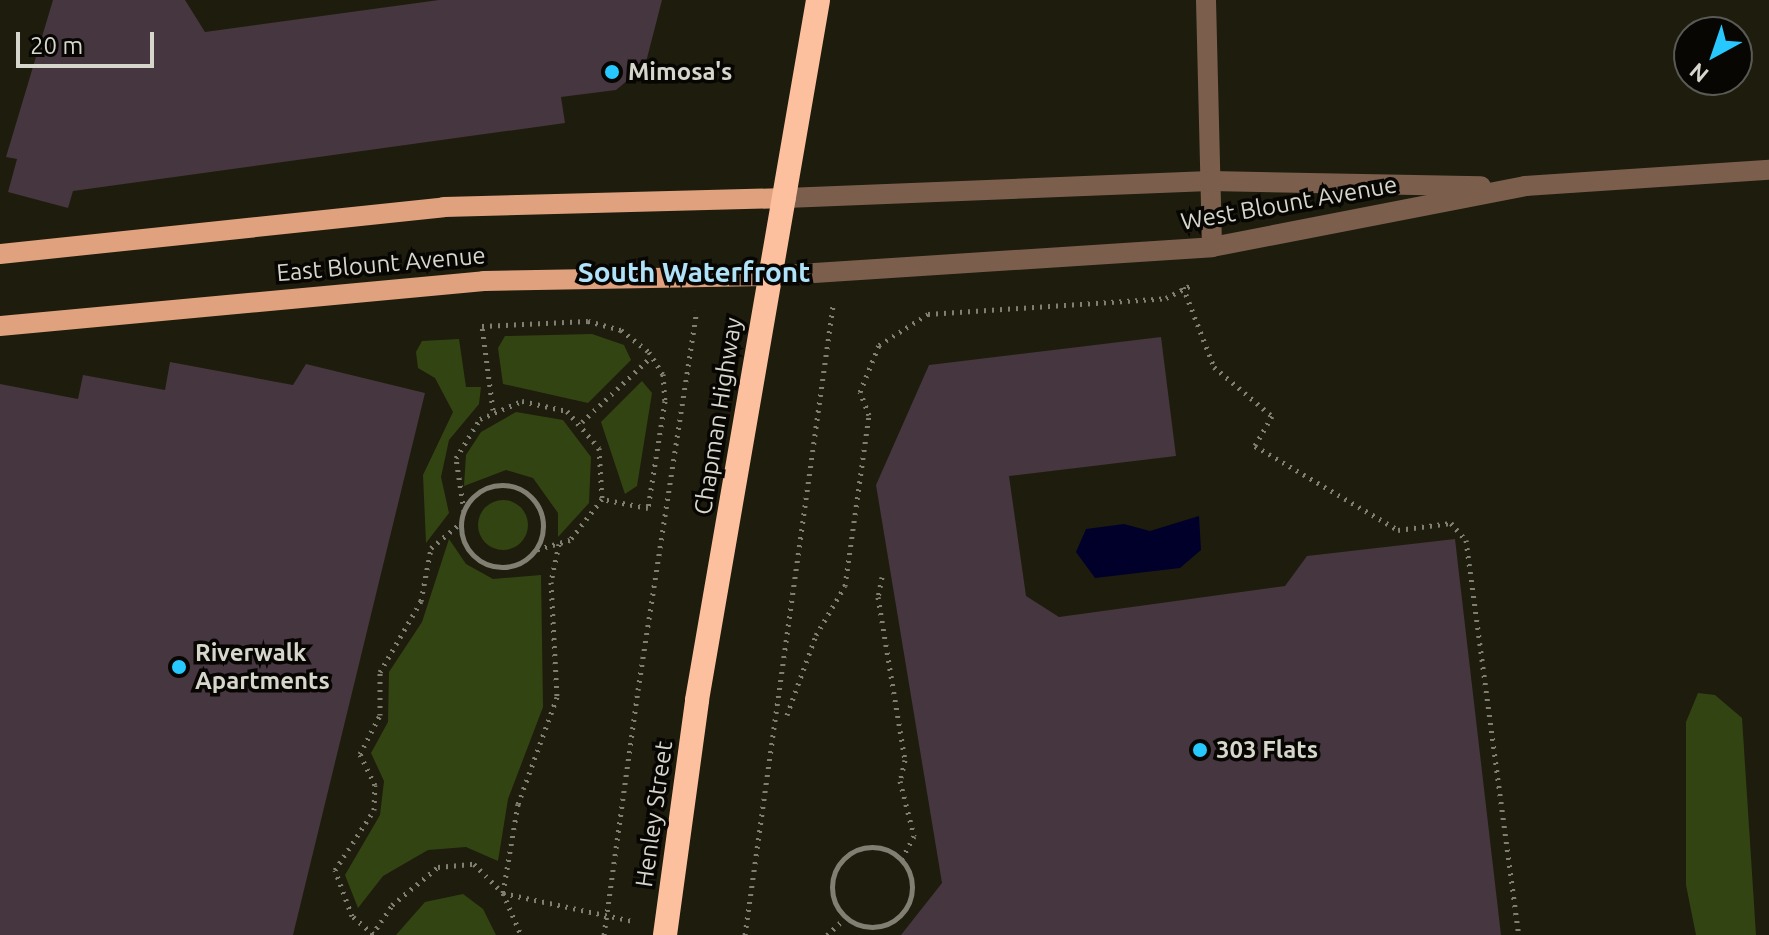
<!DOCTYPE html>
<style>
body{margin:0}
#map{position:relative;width:1769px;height:935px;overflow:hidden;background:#1e1c0d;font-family:Ubuntu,sans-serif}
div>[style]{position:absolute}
.green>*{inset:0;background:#334413}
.round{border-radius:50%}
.water>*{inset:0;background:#00002a}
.building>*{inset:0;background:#45363f}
.path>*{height:5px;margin-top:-2.5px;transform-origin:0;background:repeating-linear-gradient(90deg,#807f72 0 2px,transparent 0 8px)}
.path>.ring{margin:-2.5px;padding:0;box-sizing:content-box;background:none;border:5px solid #807f72;border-radius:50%}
.minor>*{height:20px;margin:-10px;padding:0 10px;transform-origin:10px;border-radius:10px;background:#7c5e4d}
.major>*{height:20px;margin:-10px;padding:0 10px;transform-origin:10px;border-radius:10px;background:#dfa17e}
.highway>*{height:24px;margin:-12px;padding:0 12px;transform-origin:12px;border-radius:12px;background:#fdc09f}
.path-bridge>*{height:5px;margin-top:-2.5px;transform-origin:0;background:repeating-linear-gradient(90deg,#807f72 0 2px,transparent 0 8px)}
.highway-bridge>*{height:24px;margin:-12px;padding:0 12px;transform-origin:12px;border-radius:12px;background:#fdc09f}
.dots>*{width:22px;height:22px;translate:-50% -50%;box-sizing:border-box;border:4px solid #070603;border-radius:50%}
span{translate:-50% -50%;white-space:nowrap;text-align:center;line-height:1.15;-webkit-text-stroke:7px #070603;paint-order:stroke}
.poi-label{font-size:24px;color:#d7d6cc;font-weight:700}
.left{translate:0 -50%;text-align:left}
.street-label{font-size:24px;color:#d7d6cc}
.quarter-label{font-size:28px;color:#b0e2f9;font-weight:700}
.north{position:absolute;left:1673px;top:16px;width:80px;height:80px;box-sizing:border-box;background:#070603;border:2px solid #5a5953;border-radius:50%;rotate:220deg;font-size:22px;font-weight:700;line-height:32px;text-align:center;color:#d7d6cc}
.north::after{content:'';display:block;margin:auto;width:28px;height:36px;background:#27c8ff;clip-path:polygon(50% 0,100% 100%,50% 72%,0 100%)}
.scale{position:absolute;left:16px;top:32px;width:138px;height:36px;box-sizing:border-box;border:4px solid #d7d6cc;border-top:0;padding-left:10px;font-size:24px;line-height:28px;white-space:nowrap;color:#d7d6cc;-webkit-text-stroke:6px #070603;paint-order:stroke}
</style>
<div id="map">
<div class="green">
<div style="clip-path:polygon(592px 334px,624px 345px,631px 360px,588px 403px,503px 384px,498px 348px,505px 336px)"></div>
<div style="clip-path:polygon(459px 339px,466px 387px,481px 387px,479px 404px,449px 440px,441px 477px,449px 513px,426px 543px,423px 475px,453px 412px,435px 378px,418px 368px,416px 352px,422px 341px)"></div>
<div style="clip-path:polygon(642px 381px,652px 393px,637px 486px,625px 494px,601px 422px)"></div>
<div style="clip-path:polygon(516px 412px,563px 420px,591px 457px,589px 503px,558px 537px,558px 513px,533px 478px,506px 470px,464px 486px,466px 455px,481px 432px)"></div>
<div class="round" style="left:478px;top:500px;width:50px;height:50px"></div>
<div style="clip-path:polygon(449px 539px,466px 564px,493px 579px,541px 575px,543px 707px,508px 799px,498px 861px,466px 847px,428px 850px,383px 876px,358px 908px,345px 875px,380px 815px,384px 781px,371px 753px,388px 722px,389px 672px,422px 622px)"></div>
<div style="clip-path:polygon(1698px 693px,1715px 695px,1742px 718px,1756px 935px,1696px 935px,1686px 885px,1686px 722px)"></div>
<div style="clip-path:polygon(463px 894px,483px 909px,496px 935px,396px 935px,425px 902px)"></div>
</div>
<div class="water">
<div style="clip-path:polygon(1199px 516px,1201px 550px,1180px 568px,1095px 578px,1076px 552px,1086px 529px,1124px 524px,1150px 531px)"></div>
</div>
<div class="building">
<div style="clip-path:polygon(53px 0,185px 0,205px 32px,439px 0,662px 0,645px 66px,616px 90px,561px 97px,565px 123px,73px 191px,68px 208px,8px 192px,17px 159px,6px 157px)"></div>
<div style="clip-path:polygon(1161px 337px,1176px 456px,1009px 476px,1026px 596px,1059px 617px,1285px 586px,1307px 556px,1455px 539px,1501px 935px,901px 935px,942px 883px,876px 485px,929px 365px)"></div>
<div style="clip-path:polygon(170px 362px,293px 385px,306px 364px,425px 393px,293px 935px,0 935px,0 384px,78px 399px,83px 375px,165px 390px)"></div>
</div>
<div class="path">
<div style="left:1183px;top:287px;width:86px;rotate:68.8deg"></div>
<div style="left:1214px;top:367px;width:76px;rotate:40.2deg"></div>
<div style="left:1272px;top:416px;width:34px;rotate:120deg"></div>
<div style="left:1255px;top:446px;width:166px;rotate:30.4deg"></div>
<div style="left:1398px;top:530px;width:53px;rotate:-7.5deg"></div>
<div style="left:1451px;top:523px;width:23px;rotate:49deg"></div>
<div style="left:1466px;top:540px;width:399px;rotate:82.4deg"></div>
<div style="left:493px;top:410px;width:85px;rotate:-97.5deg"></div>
<div style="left:482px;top:326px;width:106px;rotate:-2.7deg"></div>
<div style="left:588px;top:321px;width:34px;rotate:15deg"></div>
<div style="left:621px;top:330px;width:36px;rotate:38deg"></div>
<div style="left:649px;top:352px;width:26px;rotate:58deg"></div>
<div style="left:663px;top:374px;width:27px;rotate:86deg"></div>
<div style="left:665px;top:401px;width:108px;rotate:99deg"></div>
<div style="left:648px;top:508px;width:47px;rotate:-168.9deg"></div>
<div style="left:582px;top:422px;width:95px;rotate:-43.3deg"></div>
<div class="ring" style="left:461px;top:485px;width:77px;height:77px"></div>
<div style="left:464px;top:511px;width:54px;rotate:-98.6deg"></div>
<div style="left:456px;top:458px;width:46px;rotate:-58.4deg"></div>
<div style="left:480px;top:419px;width:46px;rotate:-23.2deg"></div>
<div style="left:522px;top:401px;width:46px;rotate:12.5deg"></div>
<div style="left:567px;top:411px;width:49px;rotate:49.1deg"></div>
<div style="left:599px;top:448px;width:51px;rotate:86.6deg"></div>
<div style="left:602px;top:499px;width:52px;rotate:128deg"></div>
<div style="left:570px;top:540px;width:35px;rotate:164deg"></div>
<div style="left:559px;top:544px;width:39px;rotate:102deg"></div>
<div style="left:551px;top:582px;width:115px;rotate:87deg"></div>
<div style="left:557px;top:697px;width:114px;rotate:110deg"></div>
<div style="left:518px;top:804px;width:90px;rotate:99.6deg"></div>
<div style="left:503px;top:893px;width:132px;rotate:12.2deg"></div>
<div style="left:882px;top:577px;width:20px;rotate:101deg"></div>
<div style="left:878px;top:597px;width:165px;rotate:80.6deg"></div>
<div style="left:905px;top:760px;width:22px;rotate:103deg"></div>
<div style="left:900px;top:781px;width:57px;rotate:75.7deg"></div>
<div style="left:914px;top:836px;width:27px;rotate:118deg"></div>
<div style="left:638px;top:690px;width:384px;rotate:-81.2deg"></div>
<div style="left:787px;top:715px;width:85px;rotate:-70.1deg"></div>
<div style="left:816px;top:635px;width:57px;rotate:-59.4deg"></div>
<div style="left:845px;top:586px;width:173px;rotate:-82deg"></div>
<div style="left:869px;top:415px;width:25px;rotate:-111deg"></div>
<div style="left:860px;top:392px;width:51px;rotate:-68deg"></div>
<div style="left:879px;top:345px;width:58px;rotate:-32.3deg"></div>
<div style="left:928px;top:314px;width:239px;rotate:-3.8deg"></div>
<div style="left:1166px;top:298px;width:28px;rotate:-27deg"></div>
<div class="ring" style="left:832px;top:847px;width:75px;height:75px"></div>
<div style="left:373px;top:934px;width:28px;rotate:-139deg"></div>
<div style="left:352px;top:916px;width:49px;rotate:-110.3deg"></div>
<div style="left:335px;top:870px;width:72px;rotate:-57deg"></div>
<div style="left:374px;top:810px;width:25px;rotate:-88deg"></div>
<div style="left:375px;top:785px;width:34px;rotate:-116deg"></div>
<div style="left:360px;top:754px;width:44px;rotate:-62.9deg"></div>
<div style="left:380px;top:715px;width:43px;rotate:-90deg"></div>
<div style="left:380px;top:672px;width:82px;rotate:-60deg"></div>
<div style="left:421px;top:601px;width:54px;rotate:-79.3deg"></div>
<div style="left:431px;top:548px;width:39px;rotate:-40deg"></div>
<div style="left:372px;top:935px;width:36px;rotate:-56deg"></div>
<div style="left:392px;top:905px;width:60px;rotate:-39.6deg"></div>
<div style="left:438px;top:867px;width:36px;rotate:-5deg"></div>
<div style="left:474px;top:864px;width:41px;rotate:45deg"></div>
<div style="left:503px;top:893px;width:46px;rotate:66.8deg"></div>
<div style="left:745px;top:935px;width:635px;rotate:-82.04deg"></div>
<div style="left:827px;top:935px;width:26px;rotate:-43deg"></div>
</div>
<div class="minor">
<div style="left:1206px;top:0;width:247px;rotate:88.6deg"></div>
<div style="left:786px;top:198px;width:424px;rotate:-2.3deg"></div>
<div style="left:1210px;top:181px;width:271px;rotate:1.1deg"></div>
<div style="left:768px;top:276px;width:445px;rotate:-3.7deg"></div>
<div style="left:1212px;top:247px;width:319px;rotate:-11deg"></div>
<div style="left:1525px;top:186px;width:245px;rotate:-3.8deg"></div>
</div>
<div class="major">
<div style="left:0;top:254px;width:446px;rotate:-6deg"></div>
<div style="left:444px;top:207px;width:342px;rotate:-1.5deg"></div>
<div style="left:0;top:326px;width:486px;rotate:-5.3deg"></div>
<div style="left:484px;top:281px;width:284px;rotate:-1deg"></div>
</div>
<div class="highway">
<div style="left:697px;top:700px;width:710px;rotate:-80.19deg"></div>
</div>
<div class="path-bridge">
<div style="left:604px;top:935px;width:247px;rotate:-82.1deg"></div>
</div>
<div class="highway-bridge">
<div style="left:665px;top:935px;width:237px;rotate:-82.2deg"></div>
</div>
<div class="dots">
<div style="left:612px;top:72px;background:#27c8ff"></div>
<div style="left:179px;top:667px;background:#27c8ff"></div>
<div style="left:1200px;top:750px;background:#27c8ff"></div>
</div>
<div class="poi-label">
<span class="left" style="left:628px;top:72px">Mimosa's</span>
<span class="left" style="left:195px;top:667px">Riverwalk<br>Apartments</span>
<span class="left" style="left:1216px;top:750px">303 Flats</span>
</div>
<div class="street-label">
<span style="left:1289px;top:203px;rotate:-10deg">West Blount Avenue</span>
<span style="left:381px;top:264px;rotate:-5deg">East Blount Avenue</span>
<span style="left:718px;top:416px;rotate:-81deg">Chapman Highway</span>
<span style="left:654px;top:814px;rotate:-82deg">Henley Street</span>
</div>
<div class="quarter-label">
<span style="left:694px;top:272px">South Waterfront</span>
</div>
<div class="north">N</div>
<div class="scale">20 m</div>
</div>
